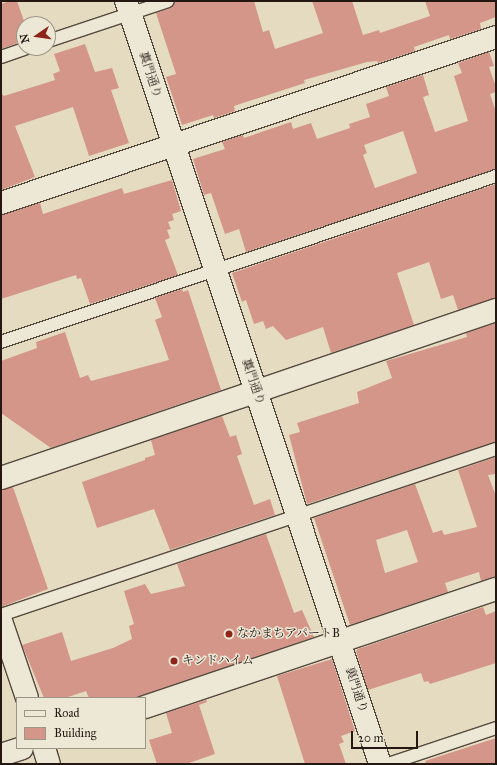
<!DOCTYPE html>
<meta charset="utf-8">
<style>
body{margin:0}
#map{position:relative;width:497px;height:765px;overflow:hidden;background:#e4dbc0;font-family:"IM FELL Great Primer","Noto Serif JP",serif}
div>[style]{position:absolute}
.building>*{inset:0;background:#d49688}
.roads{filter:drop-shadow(1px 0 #55493e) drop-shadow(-1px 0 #55493e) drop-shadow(0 1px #55493e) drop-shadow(0 -1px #55493e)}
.service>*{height:12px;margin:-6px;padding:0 6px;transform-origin:6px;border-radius:6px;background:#ede8d6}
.minor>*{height:22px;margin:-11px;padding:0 11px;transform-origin:11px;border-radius:11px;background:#ede8d6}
.tertiary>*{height:22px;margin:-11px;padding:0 11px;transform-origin:11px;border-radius:11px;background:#ede8d6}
.dots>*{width:11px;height:11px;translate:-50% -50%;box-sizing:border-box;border:2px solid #ede8d6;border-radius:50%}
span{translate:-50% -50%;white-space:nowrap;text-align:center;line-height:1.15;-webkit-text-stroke:3px #ede8d6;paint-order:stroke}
.street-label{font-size:12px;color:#251813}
.poi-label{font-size:12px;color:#251813}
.left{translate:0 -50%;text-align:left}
.frame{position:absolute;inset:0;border:2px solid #251813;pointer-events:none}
.legend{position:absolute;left:16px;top:697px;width:130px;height:52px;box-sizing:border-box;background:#ede8d6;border:1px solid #9d9588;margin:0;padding:5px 7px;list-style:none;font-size:12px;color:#251813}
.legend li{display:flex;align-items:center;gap:8px;height:20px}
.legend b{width:20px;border:1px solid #9d9588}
.north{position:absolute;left:16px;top:16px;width:40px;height:40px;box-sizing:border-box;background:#ede8d6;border:1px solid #9d9588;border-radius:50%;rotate:257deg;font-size:11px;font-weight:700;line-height:16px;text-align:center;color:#251813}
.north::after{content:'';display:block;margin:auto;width:14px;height:18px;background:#8f2418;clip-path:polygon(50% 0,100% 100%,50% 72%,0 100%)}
.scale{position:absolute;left:351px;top:731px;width:67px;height:18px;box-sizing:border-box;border:2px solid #251813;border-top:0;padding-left:5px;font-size:12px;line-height:14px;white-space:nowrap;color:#251813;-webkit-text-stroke:3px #ede8d6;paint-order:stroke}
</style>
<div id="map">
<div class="building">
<div style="clip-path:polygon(9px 1px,17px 1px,24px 21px,24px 41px,1px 49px,1px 4px)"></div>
<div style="clip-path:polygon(175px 1px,254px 1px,263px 32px,269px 30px,275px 49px,323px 33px,312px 1px,352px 1px,363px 35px,379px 30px,380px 33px,430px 16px,425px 1px,496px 1px,496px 17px,480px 23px,481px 29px,450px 39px,449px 35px,414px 47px,415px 51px,378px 63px,377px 61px,367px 62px,304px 80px,305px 83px,234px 106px,235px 111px,214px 118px,213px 115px,182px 125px,166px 77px,176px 74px,156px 13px,171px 8px)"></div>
<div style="clip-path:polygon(85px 44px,95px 72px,112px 68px,119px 88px,111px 90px,129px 143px,89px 156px,73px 107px,15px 126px,35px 177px,1px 190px,1px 93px,4px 96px,55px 80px,53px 74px,60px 71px,54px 54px)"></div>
<div style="clip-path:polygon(evenodd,489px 52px,494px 66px,489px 67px,496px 87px,496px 92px,490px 94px,496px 112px,496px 169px,246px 252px,239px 229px,225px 234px,211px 193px,204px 195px,193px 159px,225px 149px,222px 142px,243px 135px,244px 138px,291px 122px,293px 129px,311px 123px,317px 139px,350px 128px,349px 124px,370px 117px,366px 104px,389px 96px,386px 87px,423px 75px,429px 95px,423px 97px,435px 132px,468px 121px,454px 76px,462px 73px,458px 63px,489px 52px,403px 131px,417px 173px,375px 188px,363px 155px,367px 153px,364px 145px,403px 131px)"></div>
<div style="clip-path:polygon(172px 180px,181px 211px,172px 214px,174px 220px,168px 222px,171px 229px,167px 230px,170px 238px,165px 240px,178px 275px,90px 304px,81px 278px,77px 279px,76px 275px,1px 299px,1px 215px,40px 203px,43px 214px,122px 188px,124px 194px)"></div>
<div style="clip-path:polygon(496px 184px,496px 298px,458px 310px,453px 295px,441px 299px,429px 262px,397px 273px,414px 325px,331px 353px,323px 327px,286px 340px,273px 326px,266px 329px,263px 321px,254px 324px,246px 300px,242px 302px,232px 273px)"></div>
<div style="clip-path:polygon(182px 289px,183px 292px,188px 290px,221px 390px,51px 448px,1px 413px,1px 361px,37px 348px,36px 342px,65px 332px,80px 378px,88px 375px,91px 381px,169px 360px,155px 320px,162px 317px,155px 298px)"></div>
<div style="clip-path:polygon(496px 323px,496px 442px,307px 504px,289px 435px,300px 432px,297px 423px,359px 403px,357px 392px,392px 378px,386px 361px,467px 337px,466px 333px)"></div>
<div style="clip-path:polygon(222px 416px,230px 437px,236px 435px,242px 454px,237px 456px,254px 505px,270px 499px,275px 515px,170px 550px,154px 509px,97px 528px,82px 482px,145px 460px,145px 458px,155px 455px,151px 440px)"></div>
<div style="clip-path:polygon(evenodd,496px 457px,496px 474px,488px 475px,496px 496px,496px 576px,481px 581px,479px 572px,445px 583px,448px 592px,350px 625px,314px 518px,415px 484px,433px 533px,442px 530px,444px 535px,477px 527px,458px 470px,496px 457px,407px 530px,418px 562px,385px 573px,376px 540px,407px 530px)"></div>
<div style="clip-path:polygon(13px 487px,48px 589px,1px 607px,1px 490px)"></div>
<div style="clip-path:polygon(266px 534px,294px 613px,302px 610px,314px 637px,137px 698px,89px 698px,86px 691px,65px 698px,44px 698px,22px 645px,62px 632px,71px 661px,113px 648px,132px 639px,129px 626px,134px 624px,124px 591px,145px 584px,151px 594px,185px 586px,177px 564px)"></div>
<div style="clip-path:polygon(483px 607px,486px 615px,496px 611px,496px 663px,430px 684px,428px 681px,424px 682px,421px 673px,368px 690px,356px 651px,358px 649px)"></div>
<div style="clip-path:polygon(332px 659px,355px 731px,341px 736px,344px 742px,339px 744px,346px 764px,305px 764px,277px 676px)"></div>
<div style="clip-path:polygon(206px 700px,207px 702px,199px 705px,215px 754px,186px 764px,157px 764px,149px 740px,172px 733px,166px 713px)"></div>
<div style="clip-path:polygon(496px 738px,496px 764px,426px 764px,425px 761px)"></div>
</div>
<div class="roads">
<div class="service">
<div style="left:48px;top:41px;width:126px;rotate:-18.4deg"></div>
<div style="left:1px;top:57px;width:28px;rotate:-19deg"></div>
<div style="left:1px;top:342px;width:522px;rotate:-18.54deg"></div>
<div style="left:1px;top:615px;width:522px;rotate:-18.54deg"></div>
<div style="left:388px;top:764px;width:114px;rotate:-18.4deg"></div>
</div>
<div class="minor">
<div style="left:1px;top:478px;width:523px;rotate:-18.75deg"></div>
<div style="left:1px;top:621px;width:81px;rotate:71.3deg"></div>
<div style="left:145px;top:707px;width:370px;rotate:-18.6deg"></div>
<div style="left:44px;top:748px;width:17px;rotate:73deg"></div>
<div style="left:1px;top:755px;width:22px;rotate:-18deg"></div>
</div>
<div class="tertiary">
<div style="left:126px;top:1px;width:804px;rotate:71.59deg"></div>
<div style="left:1px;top:203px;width:522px;rotate:-18.54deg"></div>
</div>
</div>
<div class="dots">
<div style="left:229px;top:634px;background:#8f2418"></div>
<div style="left:174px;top:661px;background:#8f2418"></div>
</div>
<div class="street-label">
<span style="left:150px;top:75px;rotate:72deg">裏門通り</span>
<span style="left:253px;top:382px;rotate:71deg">裏門通り</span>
<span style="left:356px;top:690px;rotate:72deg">裏門通り</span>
</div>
<div class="poi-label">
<span class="left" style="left:237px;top:634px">なかまちアパートB</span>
<span class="left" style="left:182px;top:661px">キンドハイム</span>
</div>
<div class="frame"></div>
<ul class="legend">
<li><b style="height:5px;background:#ede8d6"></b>Road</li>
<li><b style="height:11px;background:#d49688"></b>Building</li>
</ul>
<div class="north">N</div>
<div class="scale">20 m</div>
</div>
